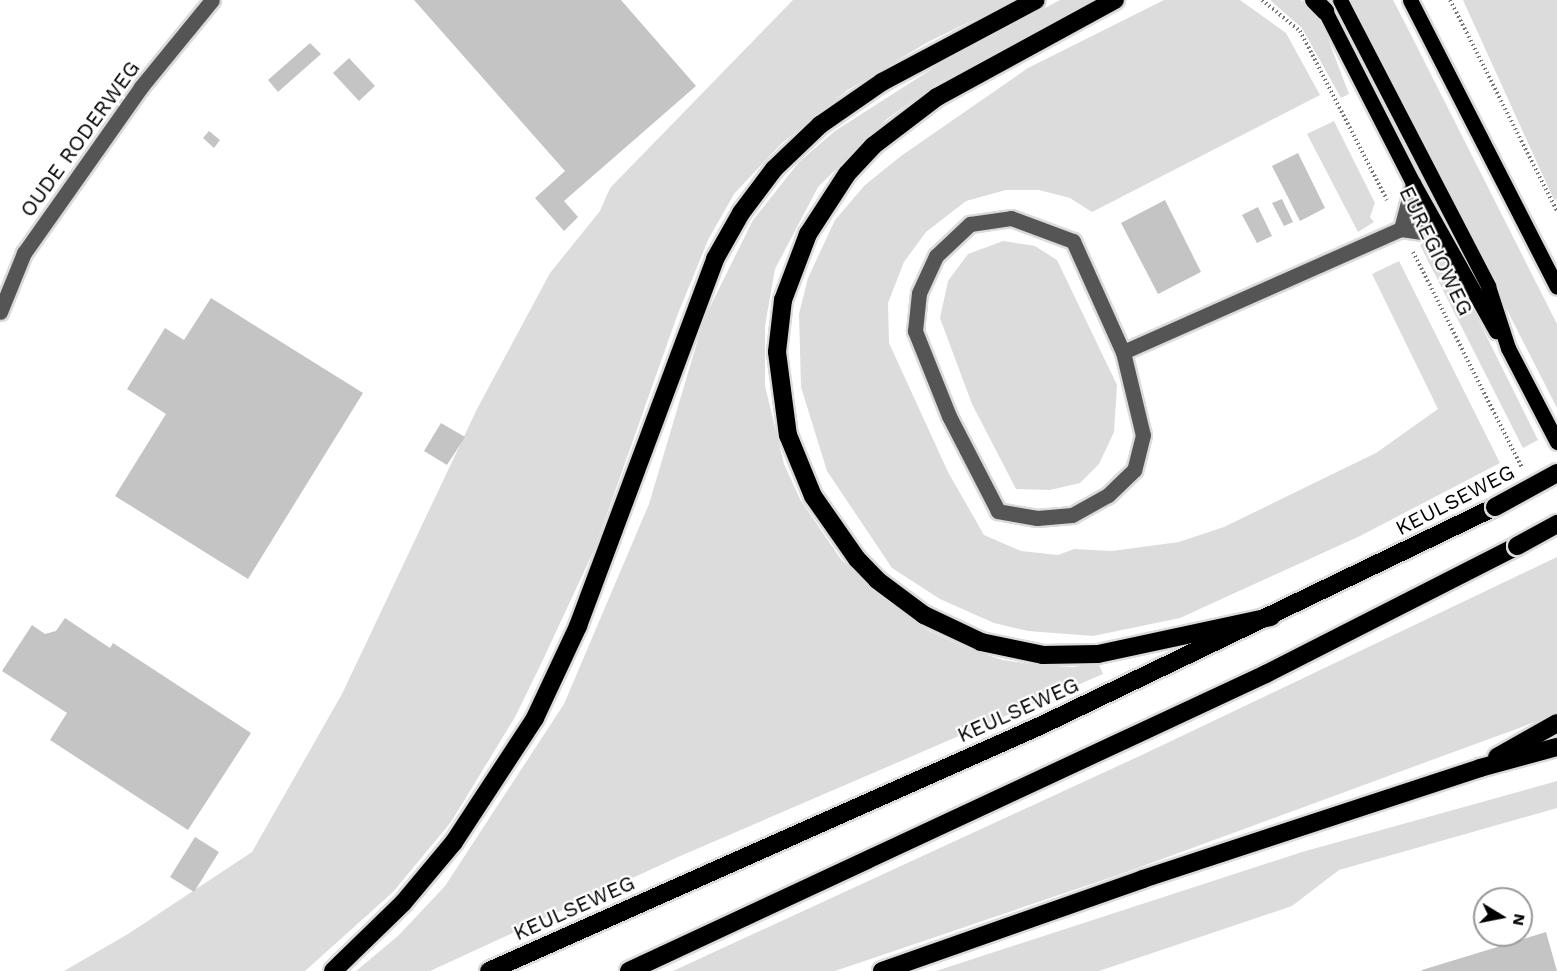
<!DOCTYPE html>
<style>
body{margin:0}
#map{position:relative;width:1557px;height:971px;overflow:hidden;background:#fff;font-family:"Work Sans",sans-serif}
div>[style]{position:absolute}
.green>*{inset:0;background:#dcdcdc}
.building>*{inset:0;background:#c4c4c4}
.path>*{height:4px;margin-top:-2px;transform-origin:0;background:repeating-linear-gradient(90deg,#777 0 1.5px,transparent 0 4.5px)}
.roads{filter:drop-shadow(2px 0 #dbdbdb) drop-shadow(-2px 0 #dbdbdb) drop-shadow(0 2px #dbdbdb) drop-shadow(0 -2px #dbdbdb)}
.minor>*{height:15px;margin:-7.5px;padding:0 7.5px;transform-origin:7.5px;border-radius:7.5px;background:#555}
.major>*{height:15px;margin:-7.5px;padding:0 7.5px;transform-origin:7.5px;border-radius:7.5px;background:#000}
.highway>*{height:18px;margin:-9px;padding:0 9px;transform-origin:9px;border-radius:9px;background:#000}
.bridges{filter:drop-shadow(2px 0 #dbdbdb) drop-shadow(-2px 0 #dbdbdb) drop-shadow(0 2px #dbdbdb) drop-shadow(0 -2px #dbdbdb)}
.highway-bridge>*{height:18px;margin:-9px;padding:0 9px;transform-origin:9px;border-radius:9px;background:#000}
span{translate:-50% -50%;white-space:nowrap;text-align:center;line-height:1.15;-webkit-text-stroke:4.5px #fff;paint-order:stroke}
.street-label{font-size:21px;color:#000}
.north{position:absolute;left:1473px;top:887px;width:60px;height:60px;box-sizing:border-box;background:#fff;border:2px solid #999;border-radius:50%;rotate:100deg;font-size:16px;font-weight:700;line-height:24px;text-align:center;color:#000}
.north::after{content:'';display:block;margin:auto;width:21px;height:27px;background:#000;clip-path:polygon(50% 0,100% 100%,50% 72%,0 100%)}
</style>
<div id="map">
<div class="green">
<div style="clip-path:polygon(793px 0,1015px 0,928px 42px,848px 90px,781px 144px,734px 194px,709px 238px,677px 316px,595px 548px,541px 664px,515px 717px,451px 822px,393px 892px,305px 971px,64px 971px,128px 934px,252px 852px,342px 694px,477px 409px,550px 273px,600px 211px,610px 188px)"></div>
<div style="clip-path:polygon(1060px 0,1097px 0,936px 84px,887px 119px,818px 187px,775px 269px,765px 326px,765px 386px,784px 464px,800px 499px,840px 558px,865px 584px,927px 630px,969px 649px,1003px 660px,1038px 665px,1074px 667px,1098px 662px,1103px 674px,678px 857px,430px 971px,356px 971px,398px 936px,445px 886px,564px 704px,649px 504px,704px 319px,753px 220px,799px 162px,835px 131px,938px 65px)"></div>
<div style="clip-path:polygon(1164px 0,1240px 0,1286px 33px,1320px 95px,1092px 212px,1070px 198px,1039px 190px,1006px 190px,966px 201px,926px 232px,904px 262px,888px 303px,889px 343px,948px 472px,984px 535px,1021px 551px,1058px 555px,1074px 549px,1112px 551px,1179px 542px,1224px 527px,1376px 453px,1438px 409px,1372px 274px,1399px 261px,1500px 463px,1360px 536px,1180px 618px,1093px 636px,1028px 631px,994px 623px,940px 599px,892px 568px,827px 471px,801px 387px,799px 314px,808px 278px,835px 220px,865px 185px,901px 156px,1028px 68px)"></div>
<div style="clip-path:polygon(1270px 0,1301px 0,1314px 12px,1324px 28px,1349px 94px,1341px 98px,1302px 28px)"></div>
<div style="clip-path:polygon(1349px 0,1393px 0,1406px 25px,1557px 324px,1557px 408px)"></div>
<div style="clip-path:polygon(1463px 0,1557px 0,1557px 199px,1554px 200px)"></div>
<div style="clip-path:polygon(1334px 121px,1375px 203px,1370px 217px,1374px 222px,1358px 232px,1307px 134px)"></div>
<div style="clip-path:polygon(1003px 241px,1035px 246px,1057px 260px,1117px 385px,1114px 432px,1099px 464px,1080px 483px,1050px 490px,1016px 489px,972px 404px,940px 318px,948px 281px,968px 254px)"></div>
<div style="clip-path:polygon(1423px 243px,1437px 251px,1458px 279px,1538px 440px,1523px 448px,1420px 245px)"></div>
<div style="clip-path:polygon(1557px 557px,1557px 714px,1124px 873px,835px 971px,673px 971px,1144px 754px)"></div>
<div style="clip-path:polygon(1557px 781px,1557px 808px,1339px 870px,1292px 906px,1099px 971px,936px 971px,1302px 852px)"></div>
</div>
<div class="building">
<div style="clip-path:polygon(414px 0,621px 0,696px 86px,564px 201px,578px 217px,564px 231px,535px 198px,565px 171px)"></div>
<div style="clip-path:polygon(310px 43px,321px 54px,278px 92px,268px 80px)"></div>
<div style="clip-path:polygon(349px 58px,375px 86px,359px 101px,333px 73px)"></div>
<div style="clip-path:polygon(209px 131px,220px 140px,214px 148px,203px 138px)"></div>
<div style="clip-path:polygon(1298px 153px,1325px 208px,1300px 221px,1272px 166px)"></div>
<div style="clip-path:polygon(1282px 199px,1293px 222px,1284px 226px,1272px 203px)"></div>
<div style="clip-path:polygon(1165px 200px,1201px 272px,1158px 294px,1121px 223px)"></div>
<div style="clip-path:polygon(1258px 207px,1272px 236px,1257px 243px,1242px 215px)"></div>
<div style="clip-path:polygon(211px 298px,363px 393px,248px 579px,115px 496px,166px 414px,127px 389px,165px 328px,184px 340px)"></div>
<div style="clip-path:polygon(441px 423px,465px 437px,447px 465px,424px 451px)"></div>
<div style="clip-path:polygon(65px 618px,110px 648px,113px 643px,251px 733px,188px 830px,50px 740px,67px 713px,2px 671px,32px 625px,45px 634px,56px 631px)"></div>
<div style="clip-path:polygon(195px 837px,219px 852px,194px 892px,170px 877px)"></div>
<div style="clip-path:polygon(1546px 932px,1557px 971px,1422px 971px,1422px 970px)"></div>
</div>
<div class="path">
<div style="left:1262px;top:0;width:49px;rotate:39.2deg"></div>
<div style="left:1300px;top:31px;width:190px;rotate:62.8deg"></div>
<div style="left:1450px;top:0;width:237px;rotate:63.1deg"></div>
<div style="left:1413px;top:252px;width:242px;rotate:63.2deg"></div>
</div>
<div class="roads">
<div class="minor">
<div style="left:1011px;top:218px;width:66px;rotate:20.4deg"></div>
<div style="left:1073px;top:241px;width:122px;rotate:65.8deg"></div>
<div style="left:1123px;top:352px;width:85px;rotate:76.5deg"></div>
<div style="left:1143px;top:435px;width:36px;rotate:104deg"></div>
<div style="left:1134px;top:470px;width:36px;rotate:136deg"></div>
<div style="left:1108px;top:495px;width:41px;rotate:150.9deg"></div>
<div style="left:1072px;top:515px;width:35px;rotate:175deg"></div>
<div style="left:1037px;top:518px;width:40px;rotate:-170deg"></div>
<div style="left:998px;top:511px;width:107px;rotate:-117.3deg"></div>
<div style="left:949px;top:416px;width:92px;rotate:-111.8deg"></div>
<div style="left:915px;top:331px;width:38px;rotate:-84deg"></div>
<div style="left:919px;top:293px;width:41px;rotate:-65.3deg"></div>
<div style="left:936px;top:256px;width:47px;rotate:-43.3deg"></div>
<div style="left:970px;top:224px;width:41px;rotate:-8.3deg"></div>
<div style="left:1401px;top:229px;width:48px;rotate:-75.4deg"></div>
<div style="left:0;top:312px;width:64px;rotate:-67.9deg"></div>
<div style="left:24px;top:253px;width:203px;rotate:-54.8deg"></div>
<div style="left:141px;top:87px;width:112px;rotate:-50.8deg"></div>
<div style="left:1123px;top:352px;width:304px;rotate:-23.9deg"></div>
<div style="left:1401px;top:229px;width:41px;rotate:8.3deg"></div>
</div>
<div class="major">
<div style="left:1340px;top:0;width:322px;rotate:62.6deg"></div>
<div style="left:1488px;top:286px;width:65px;rotate:72.1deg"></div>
<div style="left:1508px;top:348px;width:106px;rotate:62.5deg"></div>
<div style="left:1410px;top:0;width:322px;rotate:62.9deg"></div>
<div style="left:1325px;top:11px;width:193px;rotate:62.9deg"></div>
<div style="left:1413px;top:183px;width:170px;rotate:60.7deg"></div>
</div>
<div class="highway">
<div style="left:1115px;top:0;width:203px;rotate:151.4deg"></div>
<div style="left:937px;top:97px;width:81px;rotate:142.6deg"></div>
<div style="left:873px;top:146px;width:38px;rotate:133deg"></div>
<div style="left:847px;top:174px;width:72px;rotate:123deg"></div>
<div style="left:808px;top:234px;width:71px;rotate:110.7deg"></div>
<div style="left:783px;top:300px;width:52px;rotate:96.6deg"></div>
<div style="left:777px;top:352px;width:84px;rotate:82.5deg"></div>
<div style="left:788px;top:435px;width:66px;rotate:67.7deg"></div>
<div style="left:813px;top:496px;width:77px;rotate:55.1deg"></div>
<div style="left:857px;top:559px;width:29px;rotate:46deg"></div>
<div style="left:877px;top:580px;width:59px;rotate:36.7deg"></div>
<div style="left:924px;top:615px;width:63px;rotate:25.3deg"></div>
<div style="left:981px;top:642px;width:63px;rotate:11.8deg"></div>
<div style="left:1043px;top:655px;width:55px;rotate:-1deg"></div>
<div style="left:1098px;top:654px;width:177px;rotate:-12.1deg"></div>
<div style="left:1314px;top:0;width:16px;rotate:45deg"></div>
<div style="left:1497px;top:757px;width:69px;rotate:-29.5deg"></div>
<div style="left:333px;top:971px;width:98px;rotate:-44.2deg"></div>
<div style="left:403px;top:903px;width:80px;rotate:-50.1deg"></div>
<div style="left:454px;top:842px;width:148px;rotate:-56.8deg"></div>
<div style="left:535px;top:718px;width:102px;rotate:-64.9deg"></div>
<div style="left:578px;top:626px;width:392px;rotate:-69.5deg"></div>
<div style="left:715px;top:259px;width:53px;rotate:-60.5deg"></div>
<div style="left:741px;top:213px;width:55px;rotate:-53.1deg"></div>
<div style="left:774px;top:169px;width:64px;rotate:-43.7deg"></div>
<div style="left:820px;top:125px;width:75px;rotate:-34.7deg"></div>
<div style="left:882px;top:82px;width:174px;rotate:-28deg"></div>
<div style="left:489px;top:971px;width:605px;rotate:-23.98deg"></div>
<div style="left:1042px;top:725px;width:503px;rotate:-25.7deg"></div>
<div style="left:629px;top:971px;width:703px;rotate:-25deg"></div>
<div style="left:1266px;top:674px;width:282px;rotate:-27deg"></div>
<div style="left:882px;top:971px;width:277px;rotate:-19.4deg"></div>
<div style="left:1143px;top:879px;width:355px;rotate:-18.2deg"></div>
<div style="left:1480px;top:768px;width:80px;rotate:-15.3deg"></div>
</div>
</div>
<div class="bridges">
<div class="highway-bridge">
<div style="left:1495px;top:507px;width:71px;rotate:-28.7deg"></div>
<div style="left:1517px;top:546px;width:46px;rotate:-28.8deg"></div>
</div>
</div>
<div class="street-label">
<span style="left:80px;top:139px;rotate:-54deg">OUDE RODERWEG</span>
<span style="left:1436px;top:251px;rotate:64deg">EUREGIOWEG</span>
<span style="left:1455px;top:500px;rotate:-27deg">KEULSEWEG</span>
<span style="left:1018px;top:710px;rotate:-24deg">KEULSEWEG</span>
<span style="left:574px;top:908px;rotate:-24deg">KEULSEWEG</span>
</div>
<div class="north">N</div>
</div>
